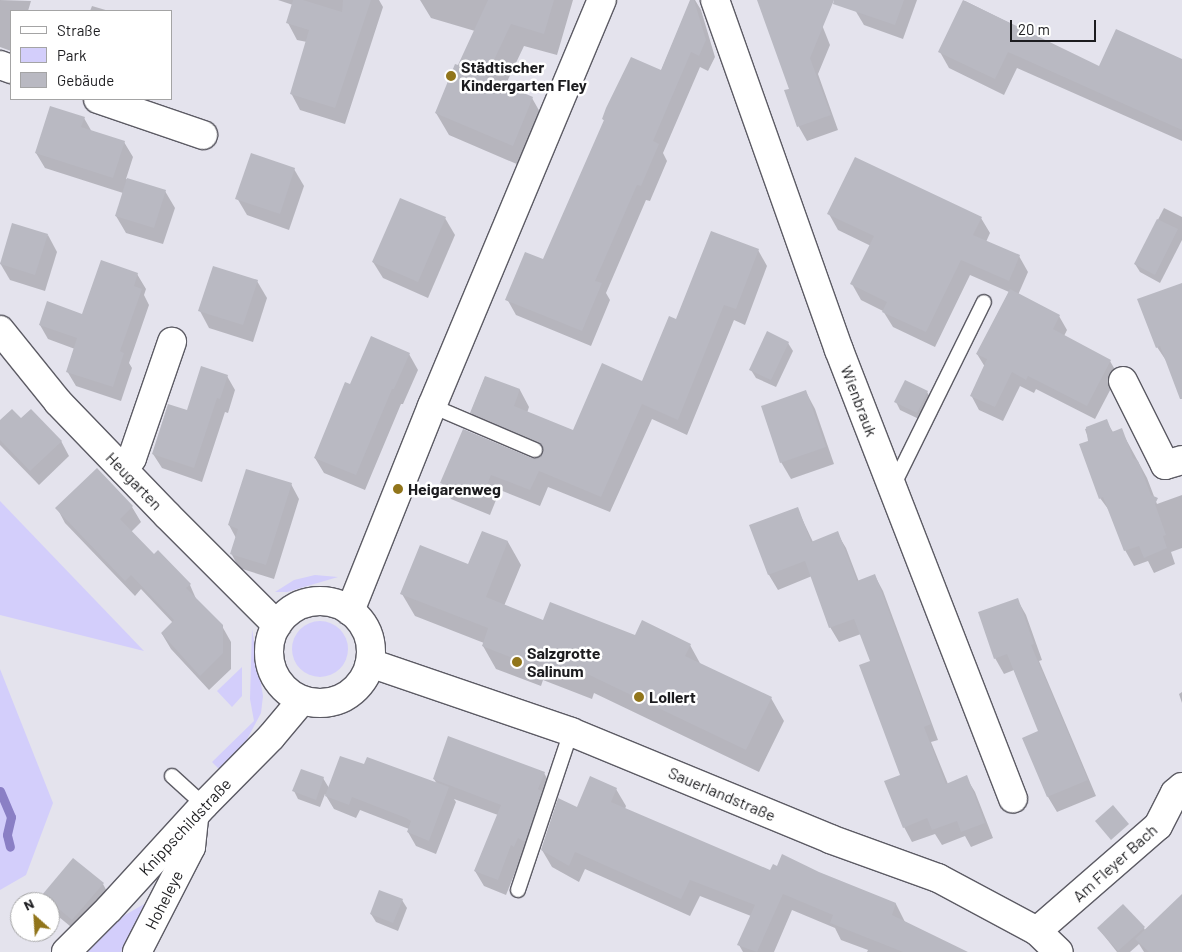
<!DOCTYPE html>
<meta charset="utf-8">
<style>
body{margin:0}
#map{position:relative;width:1182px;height:952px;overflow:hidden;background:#e4e3ed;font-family:Barlow,sans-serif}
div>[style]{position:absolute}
.green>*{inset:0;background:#d3cefb}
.round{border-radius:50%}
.shadow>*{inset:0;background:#0003}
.stream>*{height:9px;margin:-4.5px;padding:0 4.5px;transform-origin:4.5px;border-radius:4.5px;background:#8a7fc5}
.building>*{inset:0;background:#b9b9c2}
.roads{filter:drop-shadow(1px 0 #5c5b64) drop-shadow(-1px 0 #5c5b64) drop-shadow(0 1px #5c5b64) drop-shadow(0 -1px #5c5b64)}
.lane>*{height:14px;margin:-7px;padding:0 7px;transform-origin:7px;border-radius:7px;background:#fff}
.street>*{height:28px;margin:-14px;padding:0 14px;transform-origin:14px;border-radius:14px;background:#fff}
.secondary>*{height:28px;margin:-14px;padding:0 14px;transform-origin:14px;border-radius:14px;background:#fff}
.secondary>.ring{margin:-14px;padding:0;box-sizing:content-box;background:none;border:28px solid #fff;border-radius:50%}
.dots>*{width:14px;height:14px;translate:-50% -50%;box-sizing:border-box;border:2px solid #fff;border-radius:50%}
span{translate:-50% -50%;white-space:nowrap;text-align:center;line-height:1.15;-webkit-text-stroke:5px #fff;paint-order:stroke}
.poi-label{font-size:16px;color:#1c1c1f;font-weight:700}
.left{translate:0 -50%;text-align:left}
.street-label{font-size:16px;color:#1c1c1f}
.legend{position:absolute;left:10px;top:10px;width:162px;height:90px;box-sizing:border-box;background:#fff;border:1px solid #a4a4a5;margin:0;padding:6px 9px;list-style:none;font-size:15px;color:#1c1c1f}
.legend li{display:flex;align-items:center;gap:10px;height:25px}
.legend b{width:25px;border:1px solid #a4a4a5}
.north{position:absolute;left:10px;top:892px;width:50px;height:50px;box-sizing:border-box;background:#fff;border:1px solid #a4a4a5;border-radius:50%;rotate:334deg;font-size:14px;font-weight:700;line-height:20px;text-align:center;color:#1c1c1f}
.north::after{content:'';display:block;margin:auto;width:18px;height:22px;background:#91751b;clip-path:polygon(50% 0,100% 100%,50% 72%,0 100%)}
.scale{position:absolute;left:1010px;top:20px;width:86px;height:22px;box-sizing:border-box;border:2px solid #1c1c1f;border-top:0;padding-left:6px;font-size:15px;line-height:18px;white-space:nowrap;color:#1c1c1f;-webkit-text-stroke:4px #fff;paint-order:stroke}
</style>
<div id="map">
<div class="green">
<div style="clip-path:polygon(0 501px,144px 651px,0 615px)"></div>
<div style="clip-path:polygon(315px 575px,338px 577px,287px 592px,275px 592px,294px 580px)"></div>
<div class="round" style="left:292px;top:621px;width:56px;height:56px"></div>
<div style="clip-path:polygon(252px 629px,263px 696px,261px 713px,245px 743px,221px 771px,212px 762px,254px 721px,250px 699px)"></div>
<div style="clip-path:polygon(242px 667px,242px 696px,232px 707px,217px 691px)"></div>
<div style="clip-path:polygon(0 669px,53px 803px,26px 875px,0 890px)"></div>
<div style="clip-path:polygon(146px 903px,121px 952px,88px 952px,118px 919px)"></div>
</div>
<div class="shadow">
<div style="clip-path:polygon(0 0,31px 1px,28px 11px,11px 11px,11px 51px,0 47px)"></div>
<div style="clip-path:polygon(278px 0,379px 0,383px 7px,345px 124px,300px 110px,291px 93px,307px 42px,297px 40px,288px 23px,293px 5px)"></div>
<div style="clip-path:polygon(420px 0,573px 0,557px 55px,524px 46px,505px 86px,532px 98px,545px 121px,526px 168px,449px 135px,436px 113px,475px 31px,431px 18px)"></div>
<div style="clip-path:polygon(691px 0,695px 0,701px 10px,715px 57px,708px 71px,700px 67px,663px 153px,667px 161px,650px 201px,646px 200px,606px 293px,610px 300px,591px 346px,516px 315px,507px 299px,544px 261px,605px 122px,603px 119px,661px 71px)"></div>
<div style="clip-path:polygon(758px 0,812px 0,830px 45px,818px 74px,838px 130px,807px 141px,799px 127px,786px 91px,790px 89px)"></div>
<div style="clip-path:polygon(859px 0,917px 0,903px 39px,864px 25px,855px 10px)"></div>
<div style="clip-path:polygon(965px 1px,1100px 68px,1182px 60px,1182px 141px,1017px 68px,1004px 95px,949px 68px,940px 52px)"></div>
<div style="clip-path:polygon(92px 6px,109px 11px,90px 11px)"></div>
<div style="clip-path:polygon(84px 118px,92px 132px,124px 142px,133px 157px,126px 179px,165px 191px,175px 208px,163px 244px,126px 233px,116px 216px,123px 193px,45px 168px,36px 153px)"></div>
<div style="clip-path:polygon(294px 169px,304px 186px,289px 230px,247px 215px,237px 198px)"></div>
<div style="clip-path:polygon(1164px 208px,1182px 217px,1182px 240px,1160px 283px,1140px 272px,1135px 264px)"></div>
<div style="clip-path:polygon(829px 214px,981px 218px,990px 233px,986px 242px,1019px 256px,1028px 272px,1018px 295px,1059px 316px,1067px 330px,1064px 336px,1110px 361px,1118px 375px,1095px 419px,1036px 389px,1034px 393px,1020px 386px,1003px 421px,979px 410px,971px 395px,985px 367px,977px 354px,1009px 292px,970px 275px,935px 347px,893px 327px,883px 311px,861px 300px,852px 284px,871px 246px,838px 230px)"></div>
<div style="clip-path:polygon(445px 218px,455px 235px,428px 298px,383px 278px,373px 262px)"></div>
<div style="clip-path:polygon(48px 235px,57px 252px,45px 291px,10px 280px,0 263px)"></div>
<div style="clip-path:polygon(758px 250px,767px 266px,745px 325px,734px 320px,687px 435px,652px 419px,610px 512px,548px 487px,540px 506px,500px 490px,490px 515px,451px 499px,442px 483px,540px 458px,543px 455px,480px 429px,471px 412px,485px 377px,520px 390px,529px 407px,527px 413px,574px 431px,643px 383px,677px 320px)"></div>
<div style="clip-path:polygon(137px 274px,146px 289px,144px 295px,149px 305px,129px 363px,132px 368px,121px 401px,76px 386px,67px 371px,75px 349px,48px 339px,40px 325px,83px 315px)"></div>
<div style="clip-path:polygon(257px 281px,267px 298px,253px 342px,209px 328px,200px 311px)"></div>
<div style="clip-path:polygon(1182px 284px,1182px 399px,1167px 362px,1157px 347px)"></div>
<div style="clip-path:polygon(788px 343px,793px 351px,776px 387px,756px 378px,751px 370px)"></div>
<div style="clip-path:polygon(409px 354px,418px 370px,403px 404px,401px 404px,365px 490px,324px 473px,315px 458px,350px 385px)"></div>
<div style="clip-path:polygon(227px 376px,235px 390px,228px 413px,225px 412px,202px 482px,162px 468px,153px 454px,188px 411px)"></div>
<div style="clip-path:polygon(806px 392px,815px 409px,834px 464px,791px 479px,781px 462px)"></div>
<div style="clip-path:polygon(927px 392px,932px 400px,921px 420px,900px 410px,896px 402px)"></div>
<div style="clip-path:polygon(21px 420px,61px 441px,69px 456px,39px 485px,0 445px,0 421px)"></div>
<div style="clip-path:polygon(1106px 421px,1113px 432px,1121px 430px,1147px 478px,1157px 504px,1182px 495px,1182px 548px,1171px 552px,1175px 564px,1154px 573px,1148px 561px,1134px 566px,1125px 550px,1111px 513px,1100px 498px,1089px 441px,1085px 429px)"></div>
<div style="clip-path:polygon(291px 484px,299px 499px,274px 579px,239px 568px,231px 553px,236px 538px,229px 525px)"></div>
<div style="clip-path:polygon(132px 507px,141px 522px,131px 532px,154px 556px,158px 551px,190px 585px,197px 601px,222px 626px,231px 642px,231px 669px,209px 690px,171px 649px,162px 634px,173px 623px,141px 589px,135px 596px,65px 523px,57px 508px)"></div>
<div style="clip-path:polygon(797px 508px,813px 542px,837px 533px,846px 548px,859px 582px,875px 576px,883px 591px,938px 740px,931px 742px,948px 784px,966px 777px,975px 792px,993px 838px,971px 847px,965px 836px,942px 845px,935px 834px,912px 842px,904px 827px,902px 776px,871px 662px,861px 634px,839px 642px,830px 627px,812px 576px,778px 590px,769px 575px,751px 526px)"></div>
<div style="clip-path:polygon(482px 533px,508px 542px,521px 565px,504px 606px,544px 621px,690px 645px,701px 665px,771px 698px,784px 721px,759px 772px,594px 693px,592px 699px,543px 680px,541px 686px,496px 669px,483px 646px,484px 643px,415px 616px,402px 594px,469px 566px)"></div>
<div style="clip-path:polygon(1017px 599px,1026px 615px,1042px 660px,1039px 661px,1096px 796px,1057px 812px,1048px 797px,1024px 739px,1040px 732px,1014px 670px,1004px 674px,995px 658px)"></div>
<div style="clip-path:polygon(1182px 692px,1182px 703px,1179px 694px)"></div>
<div style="clip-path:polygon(365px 766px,437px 784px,434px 779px,544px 773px,553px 789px,523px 861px,520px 860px,506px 895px,484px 886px,475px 871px,498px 815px,454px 799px,456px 802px,436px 854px,416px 846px,408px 832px,409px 829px,360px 810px,356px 818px,334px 809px,325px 794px,320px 807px,298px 799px,294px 791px,323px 778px,329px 788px)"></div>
<div style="clip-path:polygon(616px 789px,626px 806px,625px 809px,770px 872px,778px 867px,819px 873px,896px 904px,905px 922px,949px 952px,867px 952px,868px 950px,841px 940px,835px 928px,792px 910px,774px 952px,743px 952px,739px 945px,751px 916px,700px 896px,690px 916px,585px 869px,579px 882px,552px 867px,542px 850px,578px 809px)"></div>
<div style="clip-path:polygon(103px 884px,112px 901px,82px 936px,53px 912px,50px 902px,47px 902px,44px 895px)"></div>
<div style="clip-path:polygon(1182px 896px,1182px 952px,1144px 952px,1139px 944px,1130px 952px,1117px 952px,1098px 928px,1144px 928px,1145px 930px)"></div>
<div style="clip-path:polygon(402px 900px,407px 908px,398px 931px,376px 922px,371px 914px)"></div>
</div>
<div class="stream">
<div style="left:0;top:791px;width:28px;rotate:67deg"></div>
<div style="left:11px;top:817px;width:18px;rotate:103deg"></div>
<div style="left:7px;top:835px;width:12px;rotate:76deg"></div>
</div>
<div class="building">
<div style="clip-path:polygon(293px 0,303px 0,342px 12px,343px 0,371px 0,335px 108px,290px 94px,309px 30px,286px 23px)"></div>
<div style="clip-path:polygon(488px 0,554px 0,544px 34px,511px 24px,486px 77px,533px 97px,513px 146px,435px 113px,455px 64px,458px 65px)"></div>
<div style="clip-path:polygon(690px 0,694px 0,706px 40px,699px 56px,691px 52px,653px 141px,659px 144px,641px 186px,637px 185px,595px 281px,602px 283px,582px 331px,505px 300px,525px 252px,543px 259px,604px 120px,602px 119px,606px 108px,631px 57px,661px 70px)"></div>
<div style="clip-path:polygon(757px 0,834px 0,810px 58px,831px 115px,797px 127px,784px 90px,789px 89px)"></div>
<div style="clip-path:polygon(834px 0,904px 0,895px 25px,833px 4px)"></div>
<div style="clip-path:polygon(963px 0,1099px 66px,1116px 29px,1182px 59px,1182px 130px,1008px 52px,995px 79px,938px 52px)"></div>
<div style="clip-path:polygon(50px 106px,85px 117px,81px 127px,125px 141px,113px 178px,35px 153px)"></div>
<div style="clip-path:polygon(251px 153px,295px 168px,280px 214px,235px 199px)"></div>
<div style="clip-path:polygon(855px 157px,982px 217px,973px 235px,1020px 255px,1009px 281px,961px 260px,926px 332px,882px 312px,887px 302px,850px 284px,874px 236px,827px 214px)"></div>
<div style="clip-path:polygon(127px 178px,166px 190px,154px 228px,115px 216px)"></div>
<div style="clip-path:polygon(400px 198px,446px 217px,418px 282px,372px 262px)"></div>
<div style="clip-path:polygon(1157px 219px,1178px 229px,1155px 275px,1134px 264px)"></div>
<div style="clip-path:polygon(12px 223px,48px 234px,35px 275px,0 264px)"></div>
<div style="clip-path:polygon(711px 231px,759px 249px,736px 309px,724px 305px,678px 420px,642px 404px,601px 497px,539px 471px,530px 490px,491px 475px,481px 500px,440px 483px,463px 429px,532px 458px,540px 457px,543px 453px,542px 445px,538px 442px,470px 413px,485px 376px,520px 389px,514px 406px,573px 430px,602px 363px,642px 381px,669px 316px,676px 319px)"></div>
<div style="clip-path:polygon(101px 260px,138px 273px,134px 286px,142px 289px,120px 351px,124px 353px,113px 387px,66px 372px,77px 338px,39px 325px,47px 301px,82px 314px)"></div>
<div style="clip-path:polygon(213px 266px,258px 280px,243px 325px,198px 311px)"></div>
<div style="clip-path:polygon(1182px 283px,1182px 399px,1180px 399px,1160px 346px,1156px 348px,1137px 299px)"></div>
<div style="clip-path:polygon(1010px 289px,1060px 315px,1053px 329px,1111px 360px,1087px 406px,1028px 376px,1026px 380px,1012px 372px,995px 407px,970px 396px,987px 359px,976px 354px)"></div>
<div style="clip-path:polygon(767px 331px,789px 342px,771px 380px,749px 370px)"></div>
<div style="clip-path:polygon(371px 336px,410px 353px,394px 389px,392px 389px,356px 475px,314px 458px,345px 382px,350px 384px)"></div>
<div style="clip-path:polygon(201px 366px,228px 375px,220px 399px,217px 398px,194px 468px,152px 454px,168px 404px,187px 410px)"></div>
<div style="clip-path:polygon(905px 380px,928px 391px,917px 413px,894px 402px)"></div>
<div style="clip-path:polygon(806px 390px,826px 447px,780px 463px,761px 406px)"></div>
<div style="clip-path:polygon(12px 409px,21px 418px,31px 409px,62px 441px,30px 471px,0 440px,0 420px)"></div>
<div style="clip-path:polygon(1107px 419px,1112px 432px,1122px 428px,1133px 458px,1138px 461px,1151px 495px,1158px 498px,1155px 504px,1166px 535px,1163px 536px,1167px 548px,1144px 558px,1139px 546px,1124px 551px,1103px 497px,1099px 499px,1079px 444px,1088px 441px,1086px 427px)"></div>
<div style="clip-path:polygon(97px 468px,133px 506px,120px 519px,154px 554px,158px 550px,191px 584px,186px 588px,223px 625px,223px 653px,200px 676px,161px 633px,174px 620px,131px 575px,125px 581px,55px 508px)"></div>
<div style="clip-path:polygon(246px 469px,292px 483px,266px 565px,230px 554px,238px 529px,228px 525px)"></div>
<div style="clip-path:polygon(798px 507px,811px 542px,838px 531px,857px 581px,875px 574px,931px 724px,924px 727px,946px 784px,967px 775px,985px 823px,961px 832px,957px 821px,932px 830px,927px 818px,903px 828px,884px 781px,900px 775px,859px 665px,870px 661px,854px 619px,829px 628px,805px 561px,768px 575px,749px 525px)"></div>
<div style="clip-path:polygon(482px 531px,508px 541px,486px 597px,543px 620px,550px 602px,635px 635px,642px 620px,691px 644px,685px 656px,772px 697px,746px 750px,581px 671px,579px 677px,530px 658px,528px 664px,482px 646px,488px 628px,400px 594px,420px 545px,468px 564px)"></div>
<div style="clip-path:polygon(1018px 598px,1034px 644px,1031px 645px,1088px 780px,1047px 797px,1022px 738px,1038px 731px,1007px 654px,994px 659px,978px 612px)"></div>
<div style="clip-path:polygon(448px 736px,545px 772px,538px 789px,542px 791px,525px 842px,518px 838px,514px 847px,511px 845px,498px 880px,474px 871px,501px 805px,433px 779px)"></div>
<div style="clip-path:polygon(340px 756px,364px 764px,367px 757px,449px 787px,429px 841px,407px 832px,411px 821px,406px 818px,352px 797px,349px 805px,325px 796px)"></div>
<div style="clip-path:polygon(301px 769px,324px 777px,316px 800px,292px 791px)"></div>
<div style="clip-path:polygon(590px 776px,617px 788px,611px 802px,770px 870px,773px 864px,777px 866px,782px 854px,819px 872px,896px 903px,892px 915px,968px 952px,903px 952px,830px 923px,833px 915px,783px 894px,757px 952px,737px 945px,755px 905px,690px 880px,681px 899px,575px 852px,569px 866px,541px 850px,558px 798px,577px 807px)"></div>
<div style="clip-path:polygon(1113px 805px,1129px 824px,1111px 840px,1095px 821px)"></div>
<div style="clip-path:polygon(73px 858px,104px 883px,72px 920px,42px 895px)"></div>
<div style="clip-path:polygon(379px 890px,403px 899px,393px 923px,370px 914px)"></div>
<div style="clip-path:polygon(1182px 894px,1182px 952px,1149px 952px,1135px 939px)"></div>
<div style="clip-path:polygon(1123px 904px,1145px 927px,1118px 951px,1097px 928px)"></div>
</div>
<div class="roads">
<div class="lane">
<div style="left:432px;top:406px;width:112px;rotate:23.1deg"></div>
<div style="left:893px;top:486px;width:205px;rotate:-63.7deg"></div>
<div style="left:172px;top:776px;width:43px;rotate:42.2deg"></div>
<div style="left:518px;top:890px;width:167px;rotate:-71.5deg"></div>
</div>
<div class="street">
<div style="left:715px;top:0;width:371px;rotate:70.5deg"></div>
<div style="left:839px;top:350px;width:481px;rotate:68.8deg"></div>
<div style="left:0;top:65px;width:12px;rotate:20deg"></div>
<div style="left:98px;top:99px;width:111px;rotate:18.9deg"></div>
<div style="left:0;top:330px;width:92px;rotate:51.1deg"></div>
<div style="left:58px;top:402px;width:158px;rotate:46deg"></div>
<div style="left:168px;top:516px;width:154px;rotate:45deg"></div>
<div style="left:1123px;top:381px;width:94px;rotate:63.4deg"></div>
<div style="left:1165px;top:465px;width:18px;rotate:-16deg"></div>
<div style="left:124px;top:470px;width:14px;rotate:-56deg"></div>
<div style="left:132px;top:458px;width:123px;rotate:-71deg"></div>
<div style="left:350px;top:611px;width:221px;rotate:-68.2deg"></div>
<div style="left:432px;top:406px;width:440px;rotate:-67.3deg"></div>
<div style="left:1037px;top:931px;width:160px;rotate:-41deg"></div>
<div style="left:1158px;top:826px;width:37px;rotate:-63deg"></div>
<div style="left:1175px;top:793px;width:9px;rotate:-41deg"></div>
</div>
<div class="secondary">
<div class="ring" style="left:269px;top:601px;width:74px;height:74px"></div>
<div style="left:370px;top:663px;width:213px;rotate:18.9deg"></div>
<div style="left:571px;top:732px;width:280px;rotate:22.4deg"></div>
<div style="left:830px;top:839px;width:115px;rotate:19.9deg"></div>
<div style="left:938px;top:878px;width:112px;rotate:28.2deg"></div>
<div style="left:1037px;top:931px;width:30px;rotate:44deg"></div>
<div style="left:66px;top:952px;width:61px;rotate:-45deg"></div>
<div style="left:109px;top:909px;width:141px;rotate:-47.6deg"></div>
<div style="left:204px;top:805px;width:95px;rotate:-45.4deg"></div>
<div style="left:271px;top:737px;width:48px;rotate:-50deg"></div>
<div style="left:137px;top:952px;width:118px;rotate:-62.8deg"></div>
<div style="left:191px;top:847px;width:30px;rotate:-84deg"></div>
</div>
</div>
<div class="dots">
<div style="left:451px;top:76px;background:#91751b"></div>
<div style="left:398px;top:489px;background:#91751b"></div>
<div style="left:517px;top:662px;background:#91751b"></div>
<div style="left:639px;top:697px;background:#91751b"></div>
</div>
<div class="poi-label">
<span class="left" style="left:461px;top:76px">Städtischer<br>Kindergarten Fley</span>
<span class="left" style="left:408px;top:489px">Heigarenweg</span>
<span class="left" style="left:527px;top:662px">Salzgrotte<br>Salinum</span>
<span class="left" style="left:649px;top:697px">Lollert</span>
</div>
<div class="street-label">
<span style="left:859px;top:401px;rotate:69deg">Wienbrauk</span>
<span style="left:134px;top:481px;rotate:46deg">Heugarten</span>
<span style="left:722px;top:794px;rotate:23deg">Sauerlandstraße</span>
<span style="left:185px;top:827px;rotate:-47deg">Knippschildstraße</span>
<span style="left:1115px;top:863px;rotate:-42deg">Am Fleyer Bach</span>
<span style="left:164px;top:900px;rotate:-63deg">Hoheleye</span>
</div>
<ul class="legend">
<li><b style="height:6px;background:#fff"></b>Straße</li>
<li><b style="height:14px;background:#d3cefb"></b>Park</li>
<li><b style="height:14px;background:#b9b9c2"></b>Gebäude</li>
</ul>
<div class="north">N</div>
<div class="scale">20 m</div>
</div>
